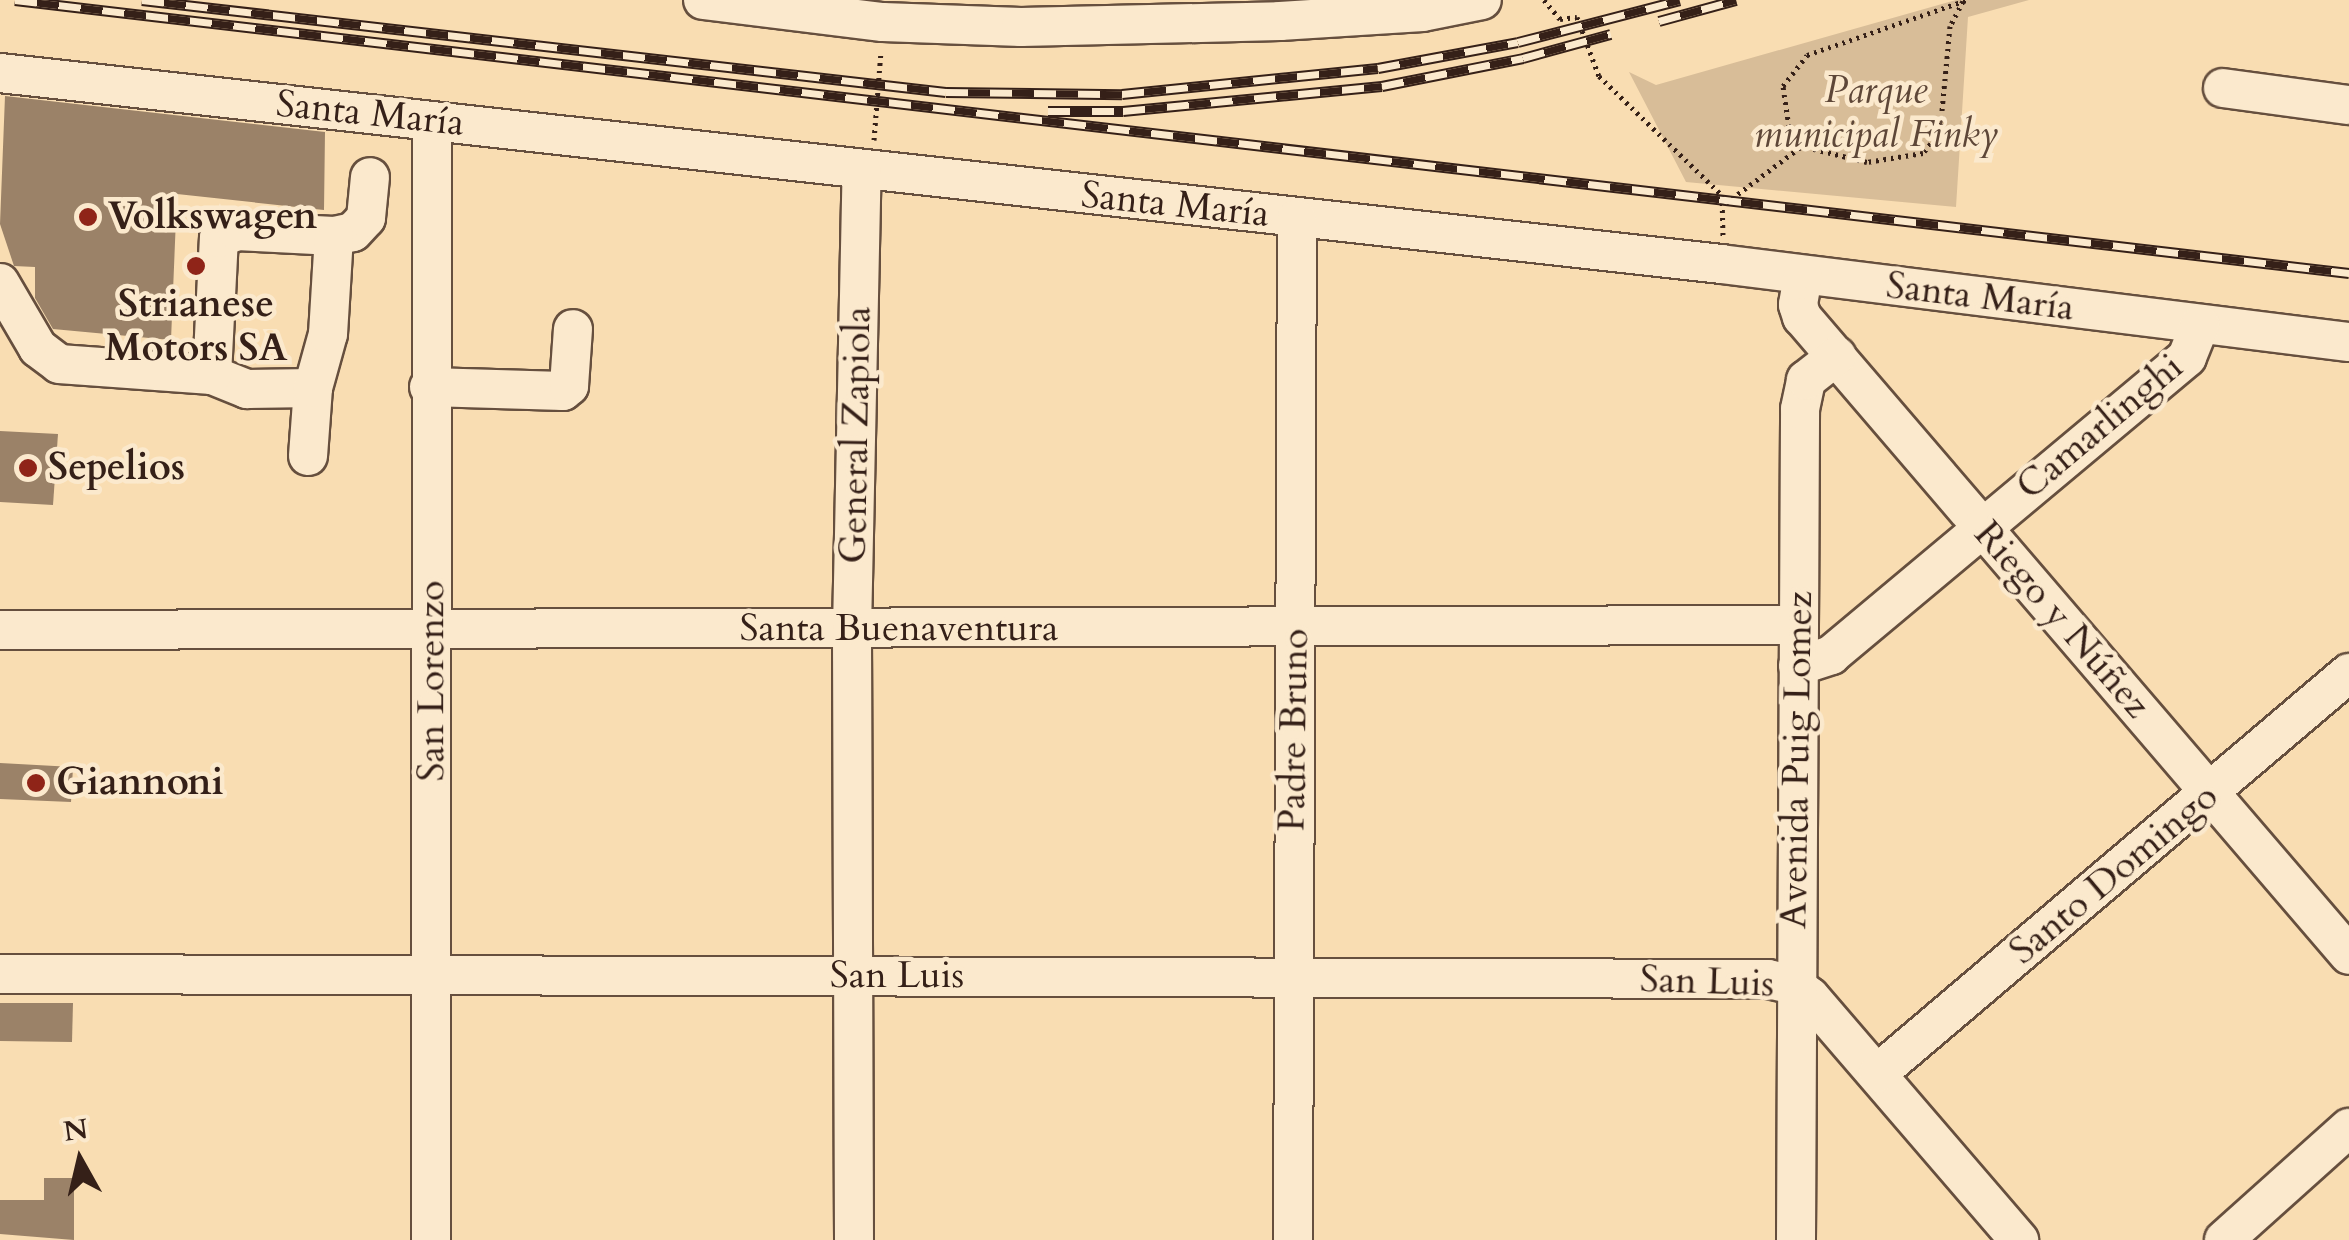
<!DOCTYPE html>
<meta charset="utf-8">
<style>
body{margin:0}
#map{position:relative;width:2349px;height:1240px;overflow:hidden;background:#f9ddb2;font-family:Cardo,serif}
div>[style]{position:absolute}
.green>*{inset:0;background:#d8bd98}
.building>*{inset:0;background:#9b8268}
.path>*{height:5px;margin-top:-2.5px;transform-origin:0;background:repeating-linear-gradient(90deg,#352018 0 2.5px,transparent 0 7.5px)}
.roads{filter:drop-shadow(2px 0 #664f3e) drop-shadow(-2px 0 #664f3e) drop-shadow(0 2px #664f3e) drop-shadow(0 -2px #664f3e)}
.minor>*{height:38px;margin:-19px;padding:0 19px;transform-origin:19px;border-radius:19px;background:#fbe9cd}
.rail>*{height:11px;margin-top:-5.5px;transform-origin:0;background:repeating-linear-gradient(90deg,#fbe9cd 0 22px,#352018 0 44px);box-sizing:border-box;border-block:2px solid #352018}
.dots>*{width:28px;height:28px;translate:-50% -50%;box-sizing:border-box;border:5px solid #fbe9cd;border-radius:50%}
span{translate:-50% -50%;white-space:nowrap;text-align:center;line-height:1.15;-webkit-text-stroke:9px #fbe9cd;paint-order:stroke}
.park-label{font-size:38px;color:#5e4738;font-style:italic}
.street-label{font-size:38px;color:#352018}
.poi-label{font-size:38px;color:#352018;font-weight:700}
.left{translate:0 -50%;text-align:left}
.north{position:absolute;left:30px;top:1110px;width:100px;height:100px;-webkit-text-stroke:8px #fbe9cd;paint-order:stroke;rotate:352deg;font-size:28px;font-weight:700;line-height:40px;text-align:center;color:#352018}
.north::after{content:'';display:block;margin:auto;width:35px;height:45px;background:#352018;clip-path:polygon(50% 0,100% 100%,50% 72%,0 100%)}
</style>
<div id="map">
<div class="green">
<div style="clip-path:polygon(1956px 0,2029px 0,1968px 17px,1956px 207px,1686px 182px,1629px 72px,1656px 85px)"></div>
</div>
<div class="building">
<div style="clip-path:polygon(5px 96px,325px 132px,324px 210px,177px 194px,171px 340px,53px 329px,35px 298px,35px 267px,14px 266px,0 224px)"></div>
<div style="clip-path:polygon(0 431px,58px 434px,53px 505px,0 502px)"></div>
<div style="clip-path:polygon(0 763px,73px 767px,71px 802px,0 799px)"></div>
<div style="clip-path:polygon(0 1003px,73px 1003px,72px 1042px,0 1041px)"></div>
<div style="clip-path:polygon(44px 1178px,74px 1178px,74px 1240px,0 1234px,0 1200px,44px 1200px)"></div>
</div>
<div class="path">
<div style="left:1544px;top:0;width:25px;rotate:50deg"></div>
<div style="left:1560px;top:19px;width:17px;rotate:-7deg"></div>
<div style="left:1577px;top:17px;width:63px;rotate:69.6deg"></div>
<div style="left:1599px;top:76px;width:171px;rotate:44.1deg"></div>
<div style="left:1722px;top:195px;width:41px;rotate:88.6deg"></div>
<div style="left:1963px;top:1px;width:28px;rotate:117deg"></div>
<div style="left:1950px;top:26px;width:106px;rotate:95.4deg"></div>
<div style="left:1940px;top:132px;width:27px;rotate:129deg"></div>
<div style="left:1923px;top:153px;width:57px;rotate:170.9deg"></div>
<div style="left:1867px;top:162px;width:67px;rotate:-166.2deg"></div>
<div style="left:1802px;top:146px;width:17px;rotate:-135deg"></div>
<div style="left:1790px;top:134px;width:49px;rotate:-98.3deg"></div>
<div style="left:1783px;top:86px;width:39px;rotate:-52deg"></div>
<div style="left:1807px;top:55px;width:169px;rotate:-19deg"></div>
<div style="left:874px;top:140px;width:88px;rotate:-85.5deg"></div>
<div style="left:1726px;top:203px;width:95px;rotate:-36.9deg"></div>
</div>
<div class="roads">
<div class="minor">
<div style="left:703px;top:0;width:181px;rotate:7deg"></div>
<div style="left:883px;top:22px;width:138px;rotate:2.1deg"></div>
<div style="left:1021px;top:27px;width:259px;rotate:-1.3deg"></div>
<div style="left:1280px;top:21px;width:143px;rotate:-3.6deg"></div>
<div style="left:1423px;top:12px;width:60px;rotate:-11.5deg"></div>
<div style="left:0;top:73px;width:1732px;rotate:6.33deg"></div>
<div style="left:1721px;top:264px;width:633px;rotate:7.08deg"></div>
<div style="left:2223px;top:88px;width:127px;rotate:7.7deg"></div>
<div style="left:1803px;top:276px;width:29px;rotate:100deg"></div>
<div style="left:1798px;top:305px;width:13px;rotate:72deg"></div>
<div style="left:1802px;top:317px;width:840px;rotate:49.39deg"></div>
<div style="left:0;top:283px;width:75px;rotate:59.7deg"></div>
<div style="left:38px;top:348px;width:26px;rotate:37deg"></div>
<div style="left:59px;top:364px;width:153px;rotate:4.1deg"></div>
<div style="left:212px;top:375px;width:38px;rotate:22deg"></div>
<div style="left:247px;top:389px;width:66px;rotate:-0.9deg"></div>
<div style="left:212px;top:375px;width:137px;rotate:-87.1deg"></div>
<div style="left:219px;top:238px;width:19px;rotate:-21deg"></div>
<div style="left:237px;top:231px;width:97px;rotate:3deg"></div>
<div style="left:334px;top:236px;width:19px;rotate:-12deg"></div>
<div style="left:353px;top:232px;width:19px;rotate:-47deg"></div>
<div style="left:366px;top:218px;width:41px;rotate:-84.4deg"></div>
<div style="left:429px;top:387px;width:134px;rotate:1.7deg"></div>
<div style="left:563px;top:391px;width:8px;rotate:-40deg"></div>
<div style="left:569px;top:386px;width:57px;rotate:-86deg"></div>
<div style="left:308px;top:456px;width:68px;rotate:-85.8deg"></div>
<div style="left:313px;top:388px;width:56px;rotate:-74.5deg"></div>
<div style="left:328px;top:334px;width:98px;rotate:-86.5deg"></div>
<div style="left:0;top:630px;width:1799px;rotate:-0.16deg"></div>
<div style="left:1798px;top:666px;width:35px;rotate:-18deg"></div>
<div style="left:1831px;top:655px;width:464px;rotate:-39.9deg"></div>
<div style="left:2187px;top:357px;width:35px;rotate:-68deg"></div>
<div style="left:0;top:974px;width:1768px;rotate:0.16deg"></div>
<div style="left:1768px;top:979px;width:27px;rotate:13deg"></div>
<div style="left:1794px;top:985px;width:20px;rotate:37deg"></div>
<div style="left:1810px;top:997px;width:321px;rotate:49.3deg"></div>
<div style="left:1878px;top:1073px;width:618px;rotate:-40.34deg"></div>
<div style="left:431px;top:1240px;width:1119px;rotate:-89.95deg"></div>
<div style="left:854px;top:1240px;width:610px;rotate:-90.19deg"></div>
<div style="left:852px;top:630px;width:460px;rotate:-88.8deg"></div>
<div style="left:1293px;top:1240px;width:1021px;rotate:-89.78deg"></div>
<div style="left:1796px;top:1240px;width:831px;rotate:-89.72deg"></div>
<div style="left:1800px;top:409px;width:30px;rotate:-78deg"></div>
<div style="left:1806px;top:380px;width:39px;rotate:-38deg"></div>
<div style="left:2224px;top:1240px;width:168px;rotate:-41.9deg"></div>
</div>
</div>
<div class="rail">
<div style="left:15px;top:0;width:2350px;rotate:6.67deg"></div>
<div style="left:142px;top:0;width:809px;rotate:6.53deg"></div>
<div style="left:946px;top:92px;width:176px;rotate:0.7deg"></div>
<div style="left:1122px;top:94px;width:257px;rotate:-5.8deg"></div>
<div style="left:1378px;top:68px;width:142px;rotate:-10.5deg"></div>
<div style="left:1518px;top:42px;width:167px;rotate:-14.5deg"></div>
<div style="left:1659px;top:21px;width:80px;rotate:-15.3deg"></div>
<div style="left:1048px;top:111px;width:75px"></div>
<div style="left:1123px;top:111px;width:260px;rotate:-5.5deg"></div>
<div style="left:1382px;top:86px;width:144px;rotate:-11.2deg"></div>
<div style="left:1523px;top:58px;width:91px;rotate:-15.3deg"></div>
</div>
<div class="dots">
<div style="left:88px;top:217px;background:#8f2418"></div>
<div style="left:196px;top:266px;background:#8f2418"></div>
<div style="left:28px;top:468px;background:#8f2418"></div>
<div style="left:36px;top:783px;background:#8f2418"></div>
</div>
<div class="park-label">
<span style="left:1876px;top:113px">Parque<br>municipal Finky</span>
</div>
<div class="street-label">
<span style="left:370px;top:114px;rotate:6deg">Santa María</span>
<span style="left:1175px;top:205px;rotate:6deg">Santa María</span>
<span style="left:1980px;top:297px;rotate:7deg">Santa María</span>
<span style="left:2100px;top:427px;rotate:-40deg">Camarlinghi</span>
<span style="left:856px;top:435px;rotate:-89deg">General Zapiola</span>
<span style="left:2062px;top:620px;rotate:49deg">Riego y Núñez</span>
<span style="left:899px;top:629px">Santa Buenaventura</span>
<span style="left:432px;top:681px;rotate:-90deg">San Lorenzo</span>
<span style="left:1294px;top:730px;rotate:-89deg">Padre Bruno</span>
<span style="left:1797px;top:760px;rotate:-89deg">Avenida Puig Lomez</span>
<span style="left:2114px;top:874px;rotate:-40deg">Santo Domingo</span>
<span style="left:897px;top:976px">San Luis</span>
<span style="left:1707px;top:982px;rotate:2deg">San Luis</span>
</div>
<div class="poi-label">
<span class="left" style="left:108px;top:217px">Volkswagen</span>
<span style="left:196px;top:327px">Strianese<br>Motors SA</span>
<span class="left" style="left:48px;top:468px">Sepelios</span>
<span class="left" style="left:56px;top:783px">Giannoni</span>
</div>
<div class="north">N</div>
</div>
